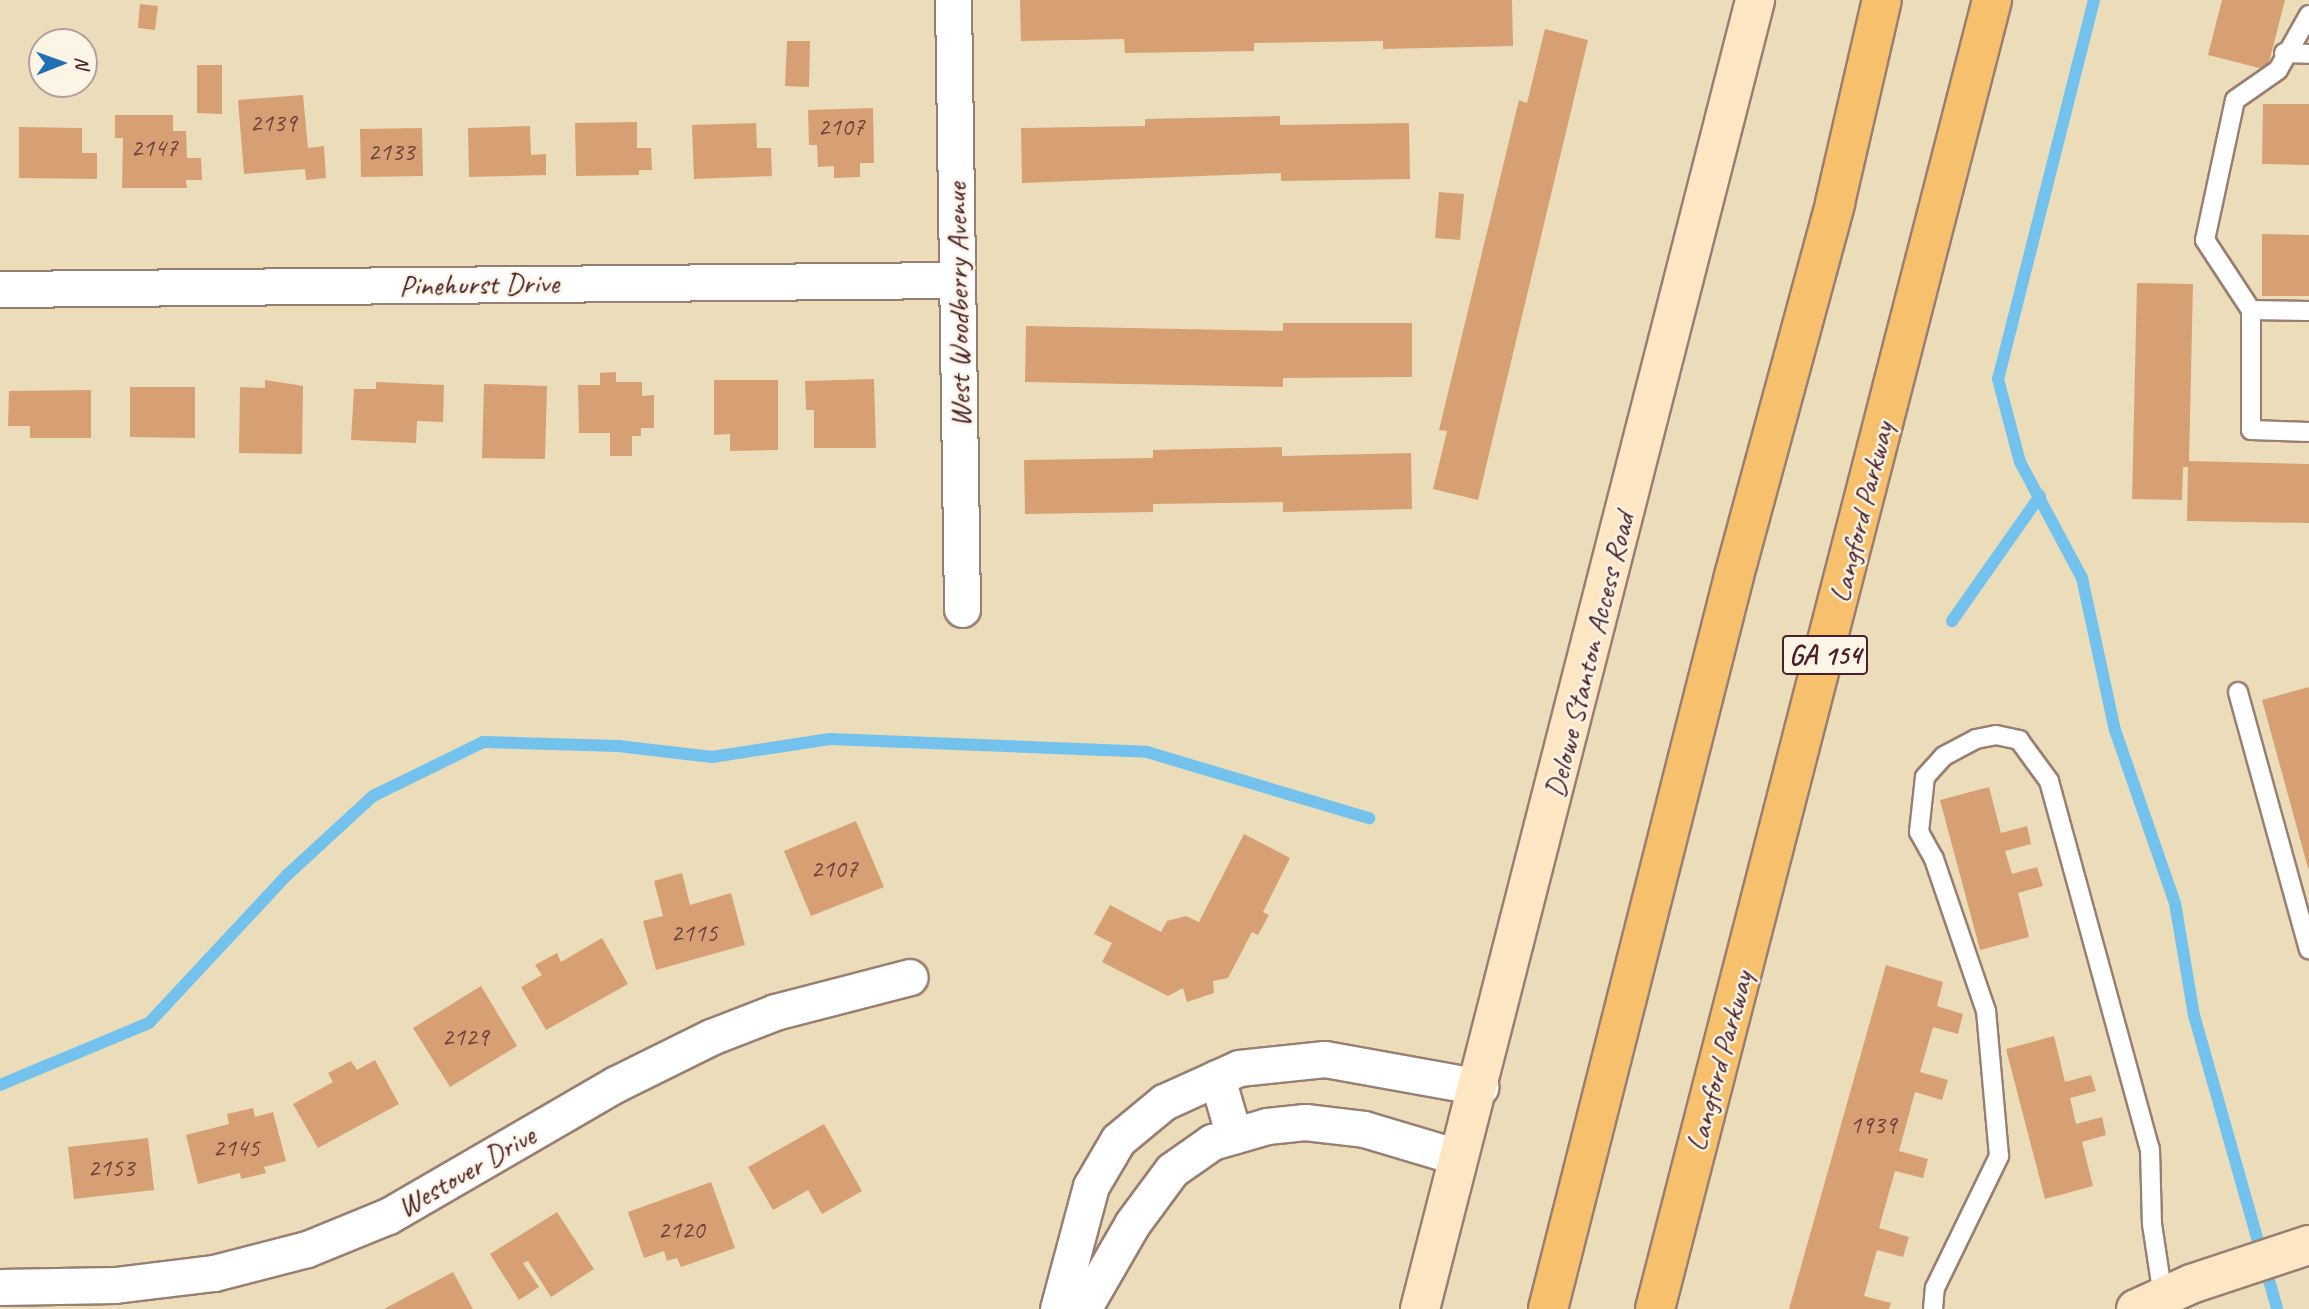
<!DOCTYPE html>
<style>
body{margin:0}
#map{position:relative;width:2309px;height:1309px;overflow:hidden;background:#ebddba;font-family:Caveat,sans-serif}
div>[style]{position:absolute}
.stream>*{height:12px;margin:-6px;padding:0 6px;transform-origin:6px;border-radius:6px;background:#72c2ed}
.building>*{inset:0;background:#d7a074}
.roads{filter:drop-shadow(2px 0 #9a7e72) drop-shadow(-2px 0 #9a7e72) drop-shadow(0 2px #9a7e72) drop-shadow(0 -2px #9a7e72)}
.lane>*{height:18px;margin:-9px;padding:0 9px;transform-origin:9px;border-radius:9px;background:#fff}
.street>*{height:35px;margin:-17.5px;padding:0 17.5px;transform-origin:17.5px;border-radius:17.5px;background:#fff}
.secondary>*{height:38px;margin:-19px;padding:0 19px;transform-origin:19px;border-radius:19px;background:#fce6c4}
.highway>*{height:38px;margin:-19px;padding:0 19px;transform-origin:19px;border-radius:19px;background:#f7c06c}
span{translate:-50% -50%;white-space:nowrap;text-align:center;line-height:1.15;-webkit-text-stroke:5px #fcf5e5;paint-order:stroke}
.number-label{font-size:26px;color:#6d3f3d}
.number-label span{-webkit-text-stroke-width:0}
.shield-label span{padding:2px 5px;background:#fcf5e5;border:2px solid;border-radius:5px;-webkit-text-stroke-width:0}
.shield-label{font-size:28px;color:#4a1f2b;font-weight:700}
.street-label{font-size:30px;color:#4a1f2b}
.north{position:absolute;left:28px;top:28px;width:70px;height:70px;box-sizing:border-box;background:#fcf5e5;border:2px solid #b59f9b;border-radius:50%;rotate:89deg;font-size:19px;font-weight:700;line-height:28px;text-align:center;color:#4a1f2b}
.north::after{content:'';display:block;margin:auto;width:24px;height:32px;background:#1f6fb2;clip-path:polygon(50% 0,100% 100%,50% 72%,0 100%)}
</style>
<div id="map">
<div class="stream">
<div style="left:2094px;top:0;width:391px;rotate:104.2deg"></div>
<div style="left:1998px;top:379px;width:86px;rotate:75.2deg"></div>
<div style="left:2020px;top:462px;width:132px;rotate:61.9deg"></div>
<div style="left:2082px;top:578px;width:156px;rotate:77.8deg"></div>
<div style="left:2115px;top:730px;width:183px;rotate:70.9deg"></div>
<div style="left:2175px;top:903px;width:114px;rotate:80.4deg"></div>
<div style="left:2194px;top:1015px;width:305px;rotate:74.2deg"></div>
<div style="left:1952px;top:621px;width:153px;rotate:-54.9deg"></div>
<div style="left:0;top:1085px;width:161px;rotate:-22.6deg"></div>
<div style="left:149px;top:1023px;width:202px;rotate:-47deg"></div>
<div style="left:287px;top:875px;width:117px;rotate:-42.6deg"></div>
<div style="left:373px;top:796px;width:123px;rotate:-26.1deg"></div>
<div style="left:483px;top:742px;width:135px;rotate:1.7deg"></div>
<div style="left:618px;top:746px;width:95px;rotate:6.7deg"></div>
<div style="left:712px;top:757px;width:119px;rotate:-8.7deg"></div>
<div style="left:830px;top:739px;width:317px;rotate:2.3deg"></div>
<div style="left:1147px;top:752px;width:232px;rotate:16.6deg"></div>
</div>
<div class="building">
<div style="clip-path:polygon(1020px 0,1512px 0,1513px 46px,1383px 49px,1383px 41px,1254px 43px,1254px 51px,1125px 53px,1124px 39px,1021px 41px)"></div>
<div style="clip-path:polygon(2222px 0,2285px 0,2267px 70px,2208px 55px)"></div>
<div style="clip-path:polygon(140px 4px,158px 6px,155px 30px,138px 28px)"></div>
<div style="clip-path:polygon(1545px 29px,1588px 40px,1478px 500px,1433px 489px,1447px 431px,1439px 430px,1519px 100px,1527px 103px)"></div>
<div style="clip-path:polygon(787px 41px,810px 41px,809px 87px,785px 86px)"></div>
<div style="clip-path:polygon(197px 65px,222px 65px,222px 114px,197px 113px)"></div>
<div style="clip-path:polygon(303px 95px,308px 148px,324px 146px,326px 178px,306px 180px,305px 169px,244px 174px,238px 100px)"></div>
<div style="clip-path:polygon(2263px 104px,2309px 104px,2309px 165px,2262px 164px)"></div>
<div style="clip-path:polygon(873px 108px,874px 163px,860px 163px,860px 177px,834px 178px,834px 166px,818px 167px,817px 145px,809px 145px,808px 110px)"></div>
<div style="clip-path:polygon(115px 115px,173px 115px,173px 131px,186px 131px,187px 158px,201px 158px,202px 180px,186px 180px,187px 188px,122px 188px,123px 138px,115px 138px)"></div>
<div style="clip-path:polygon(1280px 116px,1280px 125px,1409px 123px,1410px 179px,1281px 181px,1281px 173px,1022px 183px,1021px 128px,1145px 126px,1145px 119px)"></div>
<div style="clip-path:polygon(637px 122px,637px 148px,651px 148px,652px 170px,639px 170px,639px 175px,576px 176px,575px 123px)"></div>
<div style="clip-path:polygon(756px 123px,757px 148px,771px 148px,772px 176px,694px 179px,692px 125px)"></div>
<div style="clip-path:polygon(530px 126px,531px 155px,546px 154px,546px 175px,469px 177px,468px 128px)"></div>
<div style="clip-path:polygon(19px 127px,82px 128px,82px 153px,97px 153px,97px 179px,19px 178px)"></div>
<div style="clip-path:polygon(422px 128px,423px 176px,361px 177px,360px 129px)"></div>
<div style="clip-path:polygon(1439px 192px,1464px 194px,1460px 240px,1435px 238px)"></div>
<div style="clip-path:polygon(2262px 234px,2309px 235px,2309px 296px,2262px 296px)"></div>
<div style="clip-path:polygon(2137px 283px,2193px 284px,2189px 461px,2309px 464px,2309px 523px,2187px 521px,2188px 467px,2183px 467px,2182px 500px,2132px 499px)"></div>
<div style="clip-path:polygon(1283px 323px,1412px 323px,1412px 377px,1283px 378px,1283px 387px,1025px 382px,1026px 326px,1283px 331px)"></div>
<div style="clip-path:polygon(616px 372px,616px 382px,642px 382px,642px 396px,654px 395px,654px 428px,641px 428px,641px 436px,632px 436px,632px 456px,610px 456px,610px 433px,579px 433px,578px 385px,600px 385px,600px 373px)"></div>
<div style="clip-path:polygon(874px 379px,876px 448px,814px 448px,814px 410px,806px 410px,805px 381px)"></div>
<div style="clip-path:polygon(265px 380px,303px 386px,302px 454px,239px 453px,240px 387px,265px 388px)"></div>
<div style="clip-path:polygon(714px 380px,778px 380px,778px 450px,730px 451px,730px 434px,714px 435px)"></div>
<div style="clip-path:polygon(376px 382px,444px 385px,443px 422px,417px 421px,416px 443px,351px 440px,354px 389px,376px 389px)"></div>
<div style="clip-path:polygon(484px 384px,547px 386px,545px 459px,482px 458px)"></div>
<div style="clip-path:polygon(130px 387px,195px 387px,195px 438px,130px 437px)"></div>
<div style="clip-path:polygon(91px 390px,91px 438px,30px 438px,30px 426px,8px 426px,9px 391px)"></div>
<div style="clip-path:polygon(1282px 447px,1282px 456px,1411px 453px,1412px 509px,1283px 512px,1283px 502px,1153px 504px,1153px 512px,1025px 514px,1024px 460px,1153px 458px,1153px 450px)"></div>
<div style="clip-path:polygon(2309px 687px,2309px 868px,2308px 868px,2262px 700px)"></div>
<div style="clip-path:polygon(1989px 787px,2001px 833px,2027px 826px,2031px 844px,2005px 851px,2012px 874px,2037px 867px,2043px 886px,2018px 893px,2029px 937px,1980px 950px,1940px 800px)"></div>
<div style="clip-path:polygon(856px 821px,884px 887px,811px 916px,784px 851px)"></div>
<div style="clip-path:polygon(1244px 834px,1290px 858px,1263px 912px,1269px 915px,1258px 935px,1252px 932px,1228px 978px,1213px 981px,1214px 993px,1187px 1002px,1183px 988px,1168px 996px,1102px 962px,1112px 943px,1094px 934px,1110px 905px,1161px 932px,1167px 921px,1186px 916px,1199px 922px)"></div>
<div style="clip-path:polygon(682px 873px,690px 905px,731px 893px,745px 945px,656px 970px,643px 921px,663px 916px,654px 881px)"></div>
<div style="clip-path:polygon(602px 938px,628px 984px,546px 1030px,521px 987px,542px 975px,535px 965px,557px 953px,561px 962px)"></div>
<div style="clip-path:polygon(1886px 965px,1943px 982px,1937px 1006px,1963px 1014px,1958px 1034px,1933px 1027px,1920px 1072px,1948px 1080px,1942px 1100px,1915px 1092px,1899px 1151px,1928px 1159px,1923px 1178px,1895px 1171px,1879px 1228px,1909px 1237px,1903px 1257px,1877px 1250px,1864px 1296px,1891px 1303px,1889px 1309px,1789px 1309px)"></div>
<div style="clip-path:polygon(481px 986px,517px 1046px,450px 1087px,413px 1028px)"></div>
<div style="clip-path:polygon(2054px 1036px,2065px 1082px,2091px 1075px,2096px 1091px,2070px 1098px,2076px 1124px,2102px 1117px,2106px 1135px,2082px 1142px,2093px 1186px,2045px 1199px,2006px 1049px)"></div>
<div style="clip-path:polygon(375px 1060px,399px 1104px,318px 1148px,293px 1104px,333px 1082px,328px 1073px,351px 1061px,357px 1070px)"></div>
<div style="clip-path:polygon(253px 1108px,255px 1117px,273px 1112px,286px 1161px,264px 1167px,266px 1173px,241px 1179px,240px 1173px,198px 1184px,186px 1135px,229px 1124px,227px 1114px)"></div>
<div style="clip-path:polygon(824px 1124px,862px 1191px,822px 1214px,808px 1190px,773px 1210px,748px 1167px)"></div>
<div style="clip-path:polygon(148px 1138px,154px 1190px,74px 1199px,68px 1147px)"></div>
<div style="clip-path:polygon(711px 1182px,735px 1248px,681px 1267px,677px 1258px,667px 1261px,664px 1251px,644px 1258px,628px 1212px)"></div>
<div style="clip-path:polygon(557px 1212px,594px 1269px,551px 1297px,528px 1261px,523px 1263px,539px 1287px,519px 1300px,490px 1254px)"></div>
<div style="clip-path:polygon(453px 1272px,473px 1309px,384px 1309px)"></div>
</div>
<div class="roads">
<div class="lane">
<div style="left:2309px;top:15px;width:63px;rotate:119.4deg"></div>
<div style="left:2278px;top:70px;width:52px;rotate:145.1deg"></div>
<div style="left:2235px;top:100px;width:143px;rotate:102.1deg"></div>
<div style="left:2205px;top:240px;width:84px;rotate:56.7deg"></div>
<div style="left:2251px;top:310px;width:58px;rotate:1deg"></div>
<div style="left:2284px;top:53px;width:25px;rotate:2deg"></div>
<div style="left:2251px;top:310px;width:120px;rotate:90deg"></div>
<div style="left:2251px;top:430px;width:58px;rotate:2deg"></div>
<div style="left:2238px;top:692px;width:267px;rotate:74.6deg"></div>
<div style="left:1933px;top:1309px;width:21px;rotate:-85deg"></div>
<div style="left:1935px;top:1288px;width:147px;rotate:-64.1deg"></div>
<div style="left:1999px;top:1156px;width:146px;rotate:-95.1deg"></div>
<div style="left:1986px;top:1011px;width:161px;rotate:-108.9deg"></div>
<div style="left:1934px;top:859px;width:31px;rotate:-119deg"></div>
<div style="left:1919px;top:832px;width:55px;rotate:-83.8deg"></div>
<div style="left:1925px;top:777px;width:28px;rotate:-48deg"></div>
<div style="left:1944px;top:756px;width:36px;rotate:-28deg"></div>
<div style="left:1976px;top:739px;width:20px;rotate:-11deg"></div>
<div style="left:1996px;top:735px;width:24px;rotate:12deg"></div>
<div style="left:2019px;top:740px;width:51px;rotate:53.8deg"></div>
<div style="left:2049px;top:781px;width:382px;rotate:74.7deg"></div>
<div style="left:2150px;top:1149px;width:75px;rotate:88.5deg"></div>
<div style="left:2152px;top:1224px;width:74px;rotate:81.4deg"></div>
</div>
<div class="street">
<div style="left:953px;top:0;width:609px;rotate:89.15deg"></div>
<div style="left:0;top:289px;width:957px;rotate:-0.54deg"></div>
<div style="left:1217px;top:1078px;width:60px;rotate:73.7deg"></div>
<div style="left:0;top:1287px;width:115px;rotate:-1deg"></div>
<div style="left:115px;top:1285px;width:100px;rotate:-6.9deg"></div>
<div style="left:214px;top:1273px;width:96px;rotate:-14.5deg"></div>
<div style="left:307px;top:1249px;width:87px;rotate:-22.2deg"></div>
<div style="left:388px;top:1216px;width:263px;rotate:-30.1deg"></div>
<div style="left:616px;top:1084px;width:106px;rotate:-26.3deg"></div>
<div style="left:711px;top:1037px;width:69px;rotate:-21.3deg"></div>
<div style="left:775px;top:1012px;width:139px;rotate:-14.5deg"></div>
<div style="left:1058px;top:1309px;width:127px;rotate:-75deg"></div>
<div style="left:1091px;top:1186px;width:53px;rotate:-59.6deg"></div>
<div style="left:1118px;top:1140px;width:60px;rotate:-39.6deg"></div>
<div style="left:1164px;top:1102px;width:82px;rotate:-24.4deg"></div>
<div style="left:1239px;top:1068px;width:86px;rotate:-6deg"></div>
<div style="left:1325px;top:1059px;width:158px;rotate:10.2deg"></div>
<div style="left:1083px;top:1309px;width:98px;rotate:-60deg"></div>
<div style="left:1132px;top:1224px;width:67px;rotate:-53.5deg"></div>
<div style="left:1172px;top:1170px;width:49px;rotate:-35deg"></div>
<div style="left:1212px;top:1142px;width:57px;rotate:-16.2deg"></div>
<div style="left:1267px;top:1126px;width:38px;rotate:-6deg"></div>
<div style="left:1305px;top:1122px;width:59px;rotate:6.8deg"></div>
<div style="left:1364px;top:1129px;width:98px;rotate:16.6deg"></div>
</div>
<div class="secondary">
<div style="left:1420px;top:1309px;width:1351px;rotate:-75.64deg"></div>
<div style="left:2136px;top:1309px;width:60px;rotate:-24.4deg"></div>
<div style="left:2191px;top:1284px;width:124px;rotate:-18.3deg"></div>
</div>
<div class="highway">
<div style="left:1548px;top:1309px;width:756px;rotate:-75.76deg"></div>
<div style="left:1734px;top:576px;width:386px;rotate:-74.8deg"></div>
<div style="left:1835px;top:203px;width:208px;rotate:-77deg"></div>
<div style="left:1655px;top:1309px;width:1352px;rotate:-75.56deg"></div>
</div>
</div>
<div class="number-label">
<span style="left:273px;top:123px">2139</span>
<span style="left:841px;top:127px">2107</span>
<span style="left:154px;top:148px">2147</span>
<span style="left:391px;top:152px">2133</span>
<span style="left:834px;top:869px">2107</span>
<span style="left:694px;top:933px">2115</span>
<span style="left:465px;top:1037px">2129</span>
<span style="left:1873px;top:1125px">1939</span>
<span style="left:236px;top:1148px">2145</span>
<span style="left:111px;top:1168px">2153</span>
<span style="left:681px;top:1230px">2120</span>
</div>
<div class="shield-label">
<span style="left:1825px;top:655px">GA 154</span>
</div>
<div class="street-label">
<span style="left:479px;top:284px;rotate:-1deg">Pinehurst Drive</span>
<span style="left:958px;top:305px;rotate:-91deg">West Woodberry Avenue</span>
<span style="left:1861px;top:512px;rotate:-76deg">Langford Parkway</span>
<span style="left:1589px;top:655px;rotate:-76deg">Delowe Stanton Access Road</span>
<span style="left:1719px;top:1061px;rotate:-75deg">Langford Parkway</span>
<span style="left:466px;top:1171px;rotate:-30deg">Westover Drive</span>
</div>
<div class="north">N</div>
</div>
